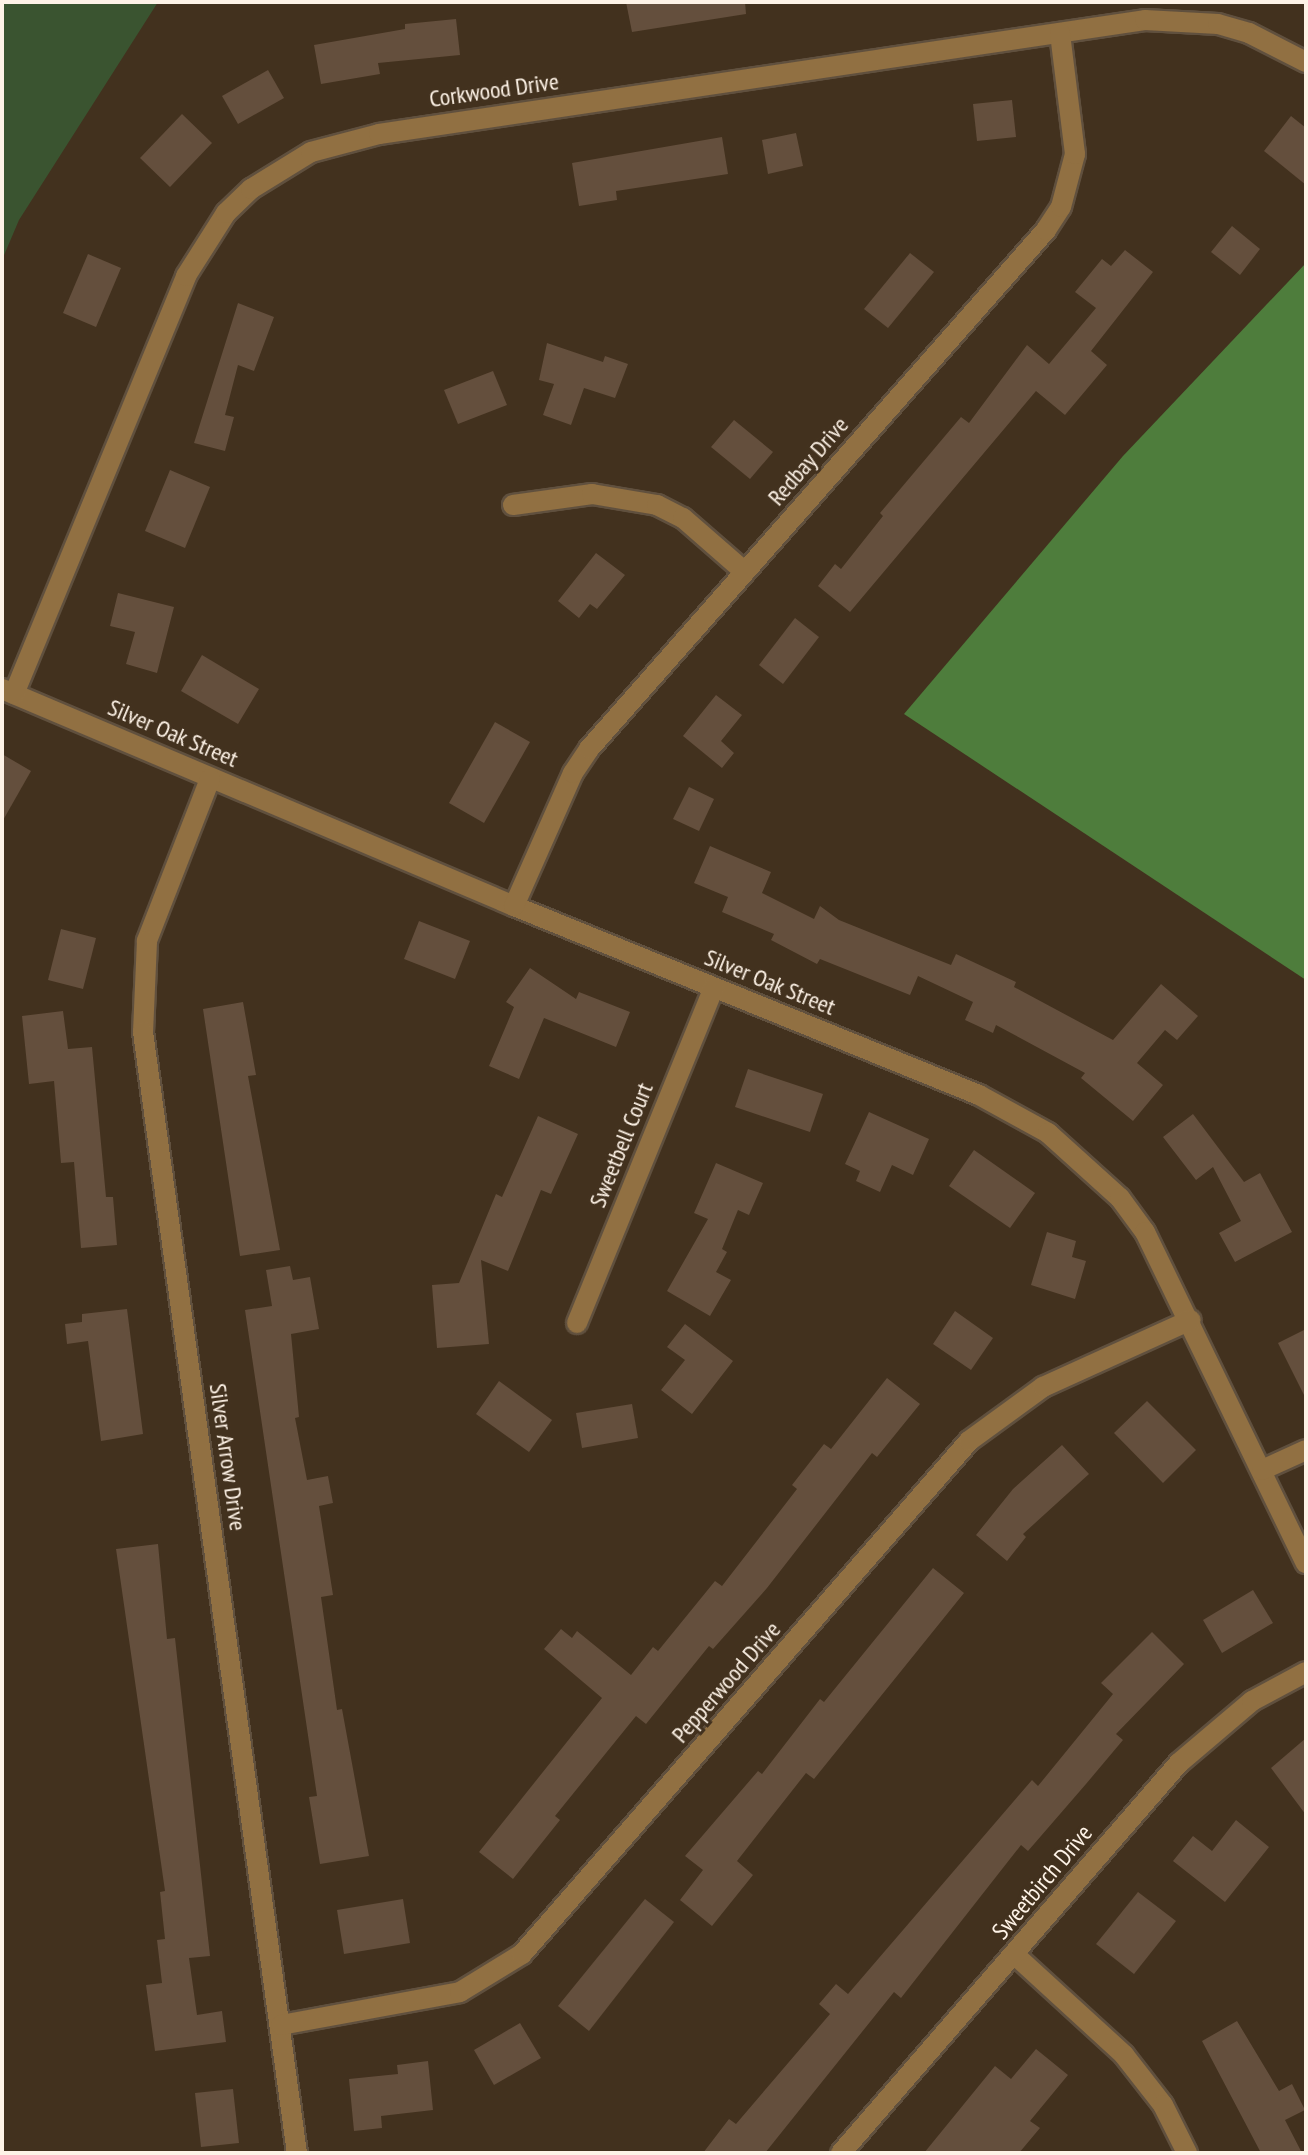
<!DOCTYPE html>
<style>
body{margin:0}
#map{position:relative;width:1308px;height:2155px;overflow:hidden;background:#42311e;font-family:"PT Sans Narrow",sans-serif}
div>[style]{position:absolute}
.green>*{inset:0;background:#3a5430}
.forest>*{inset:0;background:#4e7d3c}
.building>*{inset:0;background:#644f3d}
.roads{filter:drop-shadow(2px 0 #60503e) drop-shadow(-2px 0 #60503e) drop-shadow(0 2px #60503e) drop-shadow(0 -2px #60503e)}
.minor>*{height:20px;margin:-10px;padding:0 10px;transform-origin:10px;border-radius:10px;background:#917042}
span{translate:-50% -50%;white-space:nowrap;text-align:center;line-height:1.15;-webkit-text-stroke:6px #42311e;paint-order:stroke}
.street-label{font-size:24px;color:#fef3e7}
.frame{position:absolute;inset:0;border:4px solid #fef3e7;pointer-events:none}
</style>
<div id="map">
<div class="green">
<div style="clip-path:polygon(2px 2px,158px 2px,19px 220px,2px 260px)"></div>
</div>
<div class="forest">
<div style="clip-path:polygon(1306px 263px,1306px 980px,904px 714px,1123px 456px)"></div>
</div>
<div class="building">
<div style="clip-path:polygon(626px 2px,745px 2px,746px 14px,632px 32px)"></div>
<div style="clip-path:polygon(456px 19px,460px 55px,378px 63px,380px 74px,321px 84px,314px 45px,405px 29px,405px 24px)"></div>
<div style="clip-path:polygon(268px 70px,284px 98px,238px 124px,222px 96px)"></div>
<div style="clip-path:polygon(1012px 100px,1016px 137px,977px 141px,973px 104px)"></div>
<div style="clip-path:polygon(182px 114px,212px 143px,170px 187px,140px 158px)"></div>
<div style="clip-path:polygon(1291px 116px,1306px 128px,1306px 185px,1264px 151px)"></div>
<div style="clip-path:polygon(796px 133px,803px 166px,768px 174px,762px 140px)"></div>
<div style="clip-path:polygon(722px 137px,728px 174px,616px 191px,617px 200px,579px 206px,572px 163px)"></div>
<div style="clip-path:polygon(1232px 226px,1260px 249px,1240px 275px,1211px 252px)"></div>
<div style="clip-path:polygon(1125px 250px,1153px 272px,1091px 351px,1107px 365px,1065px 415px,1036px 391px,850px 612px,818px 586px,835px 564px,841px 569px,883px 516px,880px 513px,961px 417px,969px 423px,1027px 345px,1049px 364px,1096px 308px,1075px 292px,1102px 259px,1111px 266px)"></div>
<div style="clip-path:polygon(910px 253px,934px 272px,888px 328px,864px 309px)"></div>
<div style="clip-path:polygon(88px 254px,121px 268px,96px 327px,63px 313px)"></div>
<div style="clip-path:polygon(238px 303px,274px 317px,254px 371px,238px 365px,225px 415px,234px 417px,225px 451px,194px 443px)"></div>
<div style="clip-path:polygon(547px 343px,603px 362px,605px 356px,628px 364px,615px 398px,584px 388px,571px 425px,543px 415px,554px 384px,539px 380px)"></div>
<div style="clip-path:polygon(493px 371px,507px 405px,458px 424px,444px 390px)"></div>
<div style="clip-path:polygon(734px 420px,773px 452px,750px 479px,711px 447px)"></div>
<div style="clip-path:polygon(170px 470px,210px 487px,185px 548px,145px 531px)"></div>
<div style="clip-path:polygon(596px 553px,625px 575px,597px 609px,590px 604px,579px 618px,558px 601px)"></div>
<div style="clip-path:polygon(118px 593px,174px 607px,157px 673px,126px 664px,135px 632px,110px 626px)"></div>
<div style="clip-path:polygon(795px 618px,819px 637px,783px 684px,759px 665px)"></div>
<div style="clip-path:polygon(202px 655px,259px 689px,238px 724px,181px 691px)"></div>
<div style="clip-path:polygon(716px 695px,742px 715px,721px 741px,734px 753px,722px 768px,683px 736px)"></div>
<div style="clip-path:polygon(495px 722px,530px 742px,484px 823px,449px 803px)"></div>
<div style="clip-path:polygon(2px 754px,31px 771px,2px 822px)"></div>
<div style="clip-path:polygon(689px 787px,714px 799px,699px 831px,673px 819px)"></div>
<div style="clip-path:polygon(710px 846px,771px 872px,762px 893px,814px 919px,820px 906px,839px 920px,951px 965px,956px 954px,1016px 982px,1014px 987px,1113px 1040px,1161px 984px,1198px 1016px,1177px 1040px,1165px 1030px,1137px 1063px,1163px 1085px,1133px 1121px,1081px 1078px,1085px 1073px,996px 1025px,993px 1033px,965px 1020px,973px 1002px,918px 976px,910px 995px,820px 959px,817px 964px,771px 940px,774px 934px,722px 912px,728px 897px,694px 883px)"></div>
<div style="clip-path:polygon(419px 921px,470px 941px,455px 979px,404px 959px)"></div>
<div style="clip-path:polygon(61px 929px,96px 938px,83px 989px,48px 980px)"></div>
<div style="clip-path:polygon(530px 968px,576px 999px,579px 992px,630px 1012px,616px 1047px,544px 1018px,519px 1079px,489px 1066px,514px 1007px,506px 1002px)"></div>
<div style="clip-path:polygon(243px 1002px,256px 1075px,248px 1076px,280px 1250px,240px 1256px,203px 1009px)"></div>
<div style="clip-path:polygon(63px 1011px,68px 1049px,92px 1047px,106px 1197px,113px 1197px,117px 1245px,81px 1248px,74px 1162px,61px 1163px,54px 1081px,29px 1084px,22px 1016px)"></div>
<div style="clip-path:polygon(748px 1069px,823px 1094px,810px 1132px,735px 1107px)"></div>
<div style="clip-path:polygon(869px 1112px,929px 1139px,913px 1175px,892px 1165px,880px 1192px,856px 1181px,860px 1171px,845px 1164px)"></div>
<div style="clip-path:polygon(1193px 1114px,1244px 1182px,1260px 1173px,1292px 1232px,1235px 1262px,1219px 1233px,1241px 1221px,1213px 1167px,1196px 1180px,1163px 1137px)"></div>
<div style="clip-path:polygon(538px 1116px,578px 1134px,551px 1194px,541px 1190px,508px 1271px,481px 1260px,489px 1344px,437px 1348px,432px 1285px,459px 1283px,496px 1194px,502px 1197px)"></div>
<div style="clip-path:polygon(974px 1150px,1035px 1193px,1010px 1228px,949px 1186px)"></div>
<div style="clip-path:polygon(716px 1163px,763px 1183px,749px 1215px,738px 1210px,722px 1249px,727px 1252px,716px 1272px,731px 1280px,710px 1316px,667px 1291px,708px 1219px,694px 1213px)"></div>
<div style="clip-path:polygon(1047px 1232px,1076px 1241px,1072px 1257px,1086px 1261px,1075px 1299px,1031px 1285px)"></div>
<div style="clip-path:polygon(290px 1266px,293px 1280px,310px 1277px,319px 1329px,291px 1334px,299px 1417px,295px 1418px,307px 1480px,328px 1476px,333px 1503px,319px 1506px,333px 1595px,321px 1597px,337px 1710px,342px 1709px,369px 1856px,320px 1864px,309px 1797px,317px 1796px,245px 1310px,272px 1306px,266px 1270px)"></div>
<div style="clip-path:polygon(127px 1309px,143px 1434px,101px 1441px,88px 1341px,67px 1344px,65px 1324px,82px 1322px,82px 1314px)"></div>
<div style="clip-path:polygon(955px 1311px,993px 1338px,971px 1370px,933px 1344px)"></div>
<div style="clip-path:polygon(685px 1324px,733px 1361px,692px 1414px,661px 1390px,685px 1360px,667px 1347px)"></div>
<div style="clip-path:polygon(1306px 1329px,1306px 1399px,1278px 1343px)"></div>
<div style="clip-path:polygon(887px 1378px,920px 1404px,877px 1457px,872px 1453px,767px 1588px,713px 1649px,709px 1646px,646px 1724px,636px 1716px,555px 1816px,560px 1820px,513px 1879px,479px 1852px,602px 1698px,544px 1649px,561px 1629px,572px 1638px,577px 1631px,631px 1675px,653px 1647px,658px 1651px,715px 1581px,722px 1586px,797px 1489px,792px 1485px,824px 1444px,831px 1449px)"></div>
<div style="clip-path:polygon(499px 1381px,552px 1420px,529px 1452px,476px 1414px)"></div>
<div style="clip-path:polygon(1147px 1401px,1196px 1450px,1163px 1483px,1114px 1433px)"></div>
<div style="clip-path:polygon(632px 1404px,638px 1438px,582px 1448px,576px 1413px)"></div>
<div style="clip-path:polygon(1062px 1445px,1089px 1474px,1023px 1534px,1026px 1537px,1007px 1561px,976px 1535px,1013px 1489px)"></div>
<div style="clip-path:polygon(158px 1544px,167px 1639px,175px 1638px,210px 1956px,189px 1958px,197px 2015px,222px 2011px,226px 2042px,155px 2051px,146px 1985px,162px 1983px,157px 1940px,165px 1939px,160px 1892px,165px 1891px,116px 1549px)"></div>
<div style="clip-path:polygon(933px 1568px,964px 1593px,814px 1779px,806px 1773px,737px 1861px,753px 1875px,712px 1926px,680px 1900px,703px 1870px,685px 1856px,758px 1771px,762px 1774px,820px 1699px,824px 1702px)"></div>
<div style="clip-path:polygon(1253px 1590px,1273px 1623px,1222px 1653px,1203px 1620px)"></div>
<div style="clip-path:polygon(1152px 1632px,1184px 1664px,1116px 1734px,1123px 1740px,1086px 1784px,1028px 1851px,1021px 1845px,901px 1998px,894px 1992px,765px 2153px,703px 2153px,729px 2119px,736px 2124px,830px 2014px,819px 2004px,836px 1984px,848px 1994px,1032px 1780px,1038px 1786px,1113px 1694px,1101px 1683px)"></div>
<div style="clip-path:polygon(1306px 1738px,1306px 1815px,1271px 1768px)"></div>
<div style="clip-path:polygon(1236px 1820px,1269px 1847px,1225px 1902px,1173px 1861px,1193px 1836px,1212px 1851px)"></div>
<div style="clip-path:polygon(1138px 1892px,1176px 1921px,1134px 1974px,1096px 1944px)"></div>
<div style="clip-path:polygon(403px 1899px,410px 1943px,344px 1954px,337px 1910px)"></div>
<div style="clip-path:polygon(645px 1899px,674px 1922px,589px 2031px,558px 2006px)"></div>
<div style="clip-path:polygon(1237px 2021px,1279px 2091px,1292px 2084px,1305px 2110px,1285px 2120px,1302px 2153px,1261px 2153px,1202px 2041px)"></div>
<div style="clip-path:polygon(520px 2023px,541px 2058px,494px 2085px,474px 2050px)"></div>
<div style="clip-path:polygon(1036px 2049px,1068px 2075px,1030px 2121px,1040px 2128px,1019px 2153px,924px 2153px,995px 2066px,1011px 2079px)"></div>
<div style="clip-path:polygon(428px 2061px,433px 2110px,381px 2116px,382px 2128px,354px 2131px,349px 2079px,398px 2074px,397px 2065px)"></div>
<div style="clip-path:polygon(233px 2089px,239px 2143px,201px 2147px,195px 2093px)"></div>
</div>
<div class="roads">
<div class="minor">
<div style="left:513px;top:505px;width:80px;rotate:-7.9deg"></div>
<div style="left:592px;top:494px;width:66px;rotate:9.6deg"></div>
<div style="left:657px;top:505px;width:29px;rotate:27deg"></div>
<div style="left:683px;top:518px;width:82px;rotate:41.1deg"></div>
<div style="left:2px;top:689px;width:556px;rotate:22.97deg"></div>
<div style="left:514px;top:906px;width:502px;rotate:22.12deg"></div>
<div style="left:979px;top:1095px;width:79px;rotate:28.8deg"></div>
<div style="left:1048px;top:1133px;width:97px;rotate:42.1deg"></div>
<div style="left:1120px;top:1198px;width:42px;rotate:53.7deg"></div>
<div style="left:1145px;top:1232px;width:368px;rotate:64.1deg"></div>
<div style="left:14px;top:694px;width:452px;rotate:-67.6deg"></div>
<div style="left:186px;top:276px;width:75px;rotate:-57.6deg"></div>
<div style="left:226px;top:213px;width:35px;rotate:-44deg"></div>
<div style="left:251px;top:189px;width:70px;rotate:-31.7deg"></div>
<div style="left:311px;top:152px;width:70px;rotate:-14.8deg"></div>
<div style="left:379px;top:134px;width:774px;rotate:-8.46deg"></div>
<div style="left:1145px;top:20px;width:73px;rotate:3.1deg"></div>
<div style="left:1218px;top:24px;width:32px;rotate:16deg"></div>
<div style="left:1249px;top:33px;width:64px;rotate:27deg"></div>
<div style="left:210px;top:779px;width:174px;rotate:111.3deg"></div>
<div style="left:147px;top:941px;width:91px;rotate:92.5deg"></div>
<div style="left:143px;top:1032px;width:1132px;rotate:82.18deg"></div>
<div style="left:514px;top:906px;width:145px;rotate:-66.1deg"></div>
<div style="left:573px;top:773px;width:29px;rotate:-56deg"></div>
<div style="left:589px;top:749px;width:692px;rotate:-48.63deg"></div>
<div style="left:1046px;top:230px;width:27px;rotate:-57deg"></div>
<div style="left:1061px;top:207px;width:55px;rotate:-75.2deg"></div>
<div style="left:1075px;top:154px;width:122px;rotate:-97.1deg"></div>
<div style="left:577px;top:1323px;width:362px;rotate:-67.8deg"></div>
<div style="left:1262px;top:1470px;width:48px;rotate:-24.4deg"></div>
<div style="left:1015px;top:1955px;width:148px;rotate:42.5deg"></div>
<div style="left:1124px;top:2055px;width:63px;rotate:52deg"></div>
<div style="left:1163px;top:2105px;width:54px;rotate:63.4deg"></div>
<div style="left:281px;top:2025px;width:182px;rotate:-10.4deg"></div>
<div style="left:460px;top:1992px;width:73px;rotate:-31.5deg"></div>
<div style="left:522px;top:1954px;width:680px;rotate:-48.93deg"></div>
<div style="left:969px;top:1441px;width:92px;rotate:-36.1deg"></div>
<div style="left:1043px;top:1387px;width:162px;rotate:-24.4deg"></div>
<div style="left:841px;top:2153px;width:516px;rotate:-49.09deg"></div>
<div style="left:1179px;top:1763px;width:96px;rotate:-40.3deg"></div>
<div style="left:1252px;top:1701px;width:61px;rotate:-28.2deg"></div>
</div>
</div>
<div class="street-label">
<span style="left:494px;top:90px;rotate:-8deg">Corkwood Drive</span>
<span style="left:808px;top:461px;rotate:-49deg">Redbay Drive</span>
<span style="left:173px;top:733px;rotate:23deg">Silver Oak Street</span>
<span style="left:770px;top:982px;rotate:22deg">Silver Oak Street</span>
<span style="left:621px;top:1145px;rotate:-68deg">Sweetbell Court</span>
<span style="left:228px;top:1457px;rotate:82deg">Silver Arrow Drive</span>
<span style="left:726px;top:1682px;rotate:-49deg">Pepperwood Drive</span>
<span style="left:1042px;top:1882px;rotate:-50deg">Sweetbirch Drive</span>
</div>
<div class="frame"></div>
</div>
